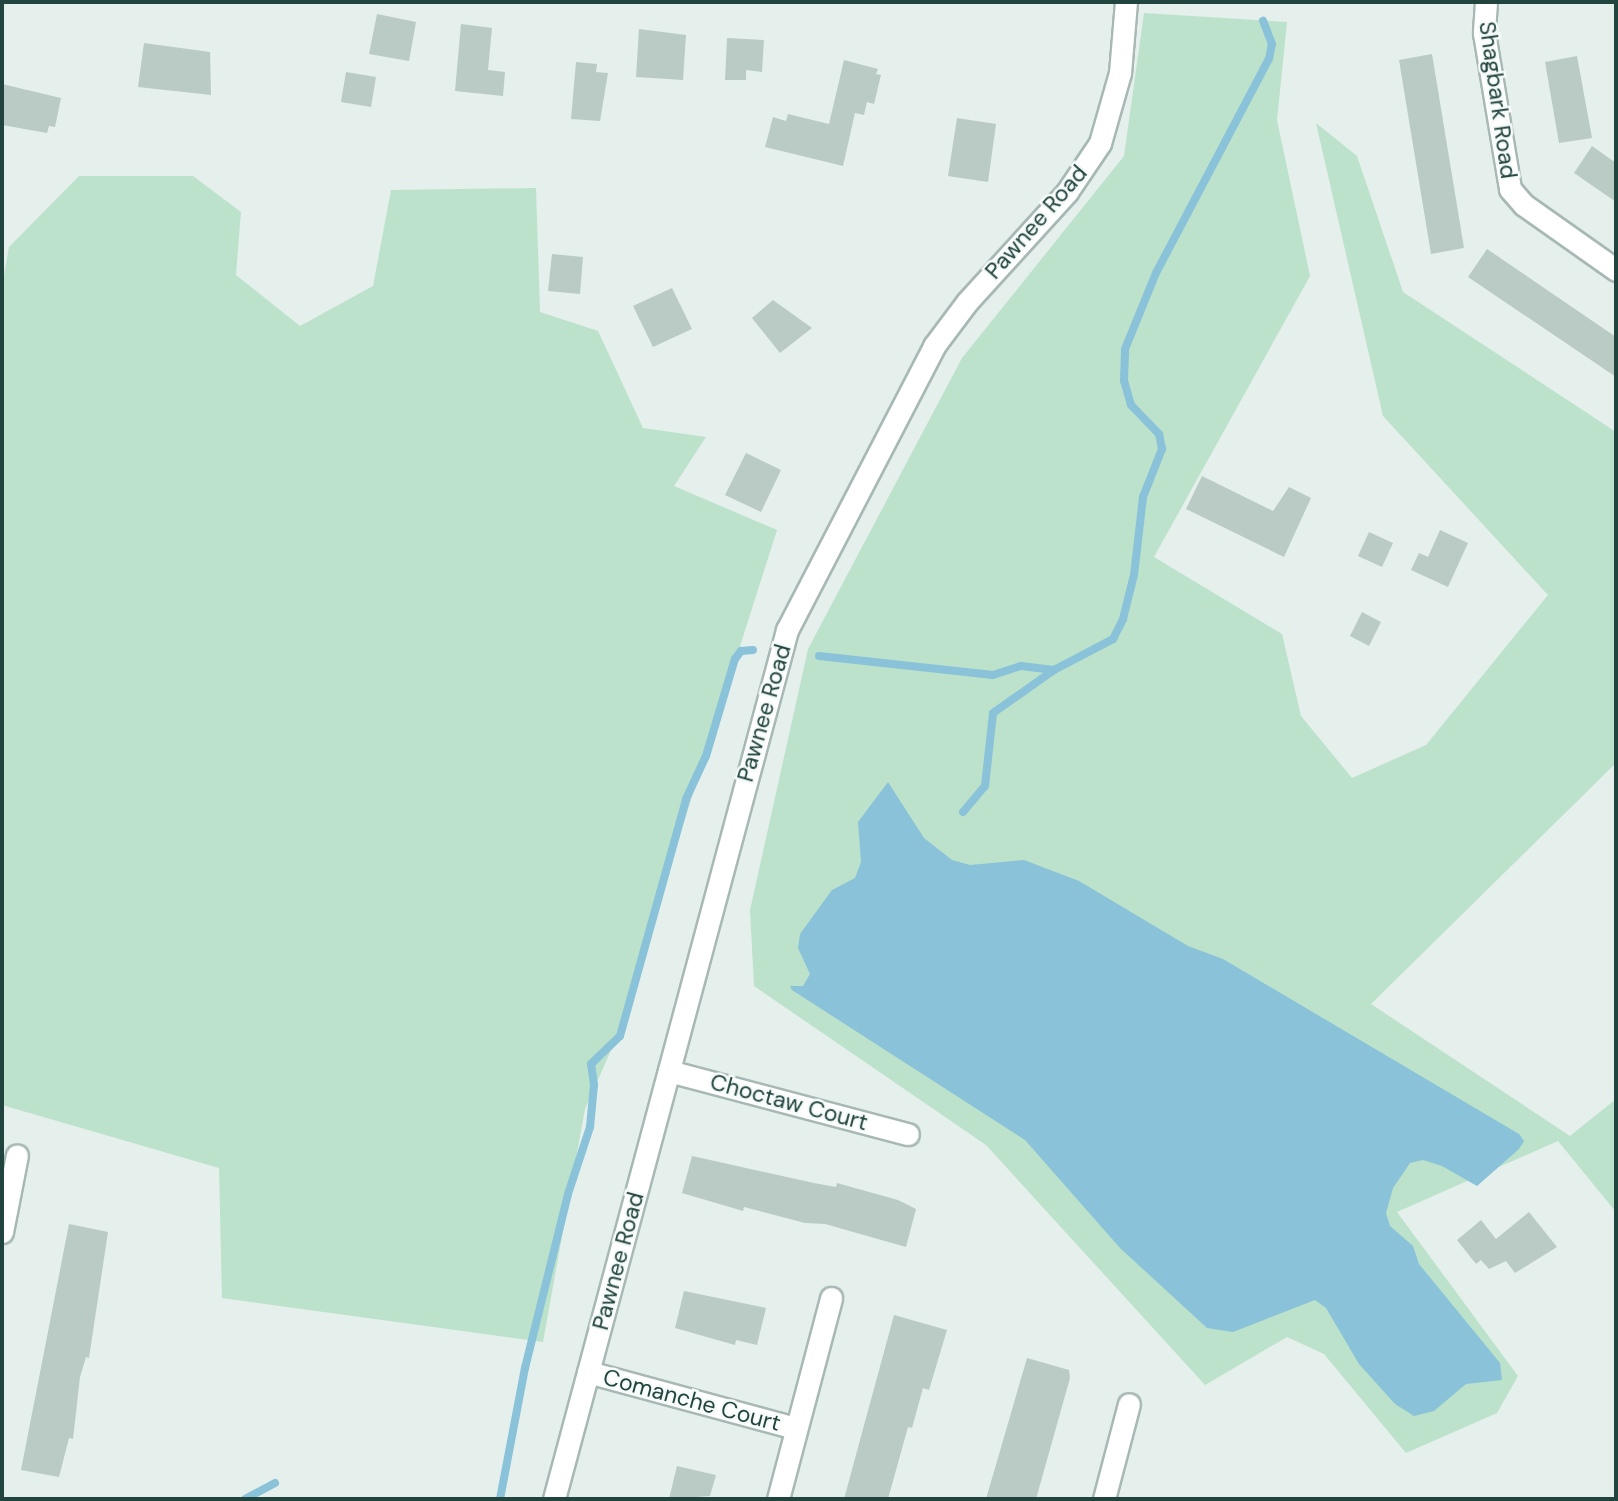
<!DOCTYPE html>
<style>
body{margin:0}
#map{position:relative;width:1618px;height:1501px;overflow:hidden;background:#e5efec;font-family:"DM Sans",sans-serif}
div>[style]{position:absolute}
.green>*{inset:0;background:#bce2cb}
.water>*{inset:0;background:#89c2d9}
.stream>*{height:8px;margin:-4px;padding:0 4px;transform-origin:4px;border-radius:4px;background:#89c2d9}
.building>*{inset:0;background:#bacbc6}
.roads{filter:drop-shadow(2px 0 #a7b8b5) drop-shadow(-2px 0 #a7b8b5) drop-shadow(0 2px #a7b8b5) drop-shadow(0 -2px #a7b8b5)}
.street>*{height:21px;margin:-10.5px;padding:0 10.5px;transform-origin:10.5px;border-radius:10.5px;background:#fff}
span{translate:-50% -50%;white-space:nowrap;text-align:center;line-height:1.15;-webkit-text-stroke:5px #f6fbf9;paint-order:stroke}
.street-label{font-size:23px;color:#22443f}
.frame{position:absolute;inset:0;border:4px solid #22443f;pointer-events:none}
</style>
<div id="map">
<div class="green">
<div style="clip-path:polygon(1144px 13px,1287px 22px,1277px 120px,1310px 276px,1154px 557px,1282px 634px,1301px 716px,1352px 778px,1426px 745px,1548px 595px,1383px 416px,1316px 123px,1357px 156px,1403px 292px,1616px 432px,1616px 763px,1371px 1004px,1570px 1136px,1616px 1099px,1616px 1212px,1558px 1141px,1397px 1212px,1518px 1376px,1497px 1413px,1406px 1453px,1324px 1354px,1287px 1337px,1205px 1385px,986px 1145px,754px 986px,750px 910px,808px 649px,962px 358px,1124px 156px)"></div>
<div style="clip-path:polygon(79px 176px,193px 176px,241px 212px,236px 275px,300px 326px,373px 286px,391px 190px,536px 188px,540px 312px,598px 331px,643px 428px,706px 437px,674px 486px,777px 530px,612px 1048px,585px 1109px,543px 1342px,222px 1298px,219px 1168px,2px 1105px,2px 286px,9px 247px)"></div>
</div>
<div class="water">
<div style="clip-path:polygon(888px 782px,924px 838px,952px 860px,970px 865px,1024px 860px,1079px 881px,1188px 946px,1223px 959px,1519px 1134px,1524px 1141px,1519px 1149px,1477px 1186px,1442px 1166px,1423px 1160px,1410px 1163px,1393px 1188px,1386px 1213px,1390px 1226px,1413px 1246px,1419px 1264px,1500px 1363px,1502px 1380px,1466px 1384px,1434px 1411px,1414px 1416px,1395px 1404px,1359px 1364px,1326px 1308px,1315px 1300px,1233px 1332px,1207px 1328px,1120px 1248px,1025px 1140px,792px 990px,790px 986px,803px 986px,810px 974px,798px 948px,800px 934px,832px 890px,855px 878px,861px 862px,858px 822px)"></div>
</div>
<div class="stream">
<div style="left:819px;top:656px;width:175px;rotate:6.2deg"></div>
<div style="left:993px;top:675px;width:29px;rotate:-18deg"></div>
<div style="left:1021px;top:666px;width:33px;rotate:7deg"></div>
<div style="left:963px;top:812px;width:34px;rotate:-50deg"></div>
<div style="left:985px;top:786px;width:73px;rotate:-83.7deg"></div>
<div style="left:993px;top:713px;width:75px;rotate:-35.2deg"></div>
<div style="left:1054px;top:670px;width:67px;rotate:-27.7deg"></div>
<div style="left:1113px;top:639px;width:22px;rotate:-63deg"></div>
<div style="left:1123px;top:619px;width:45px;rotate:-76deg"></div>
<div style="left:1134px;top:575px;width:79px;rotate:-83.4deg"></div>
<div style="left:1143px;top:497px;width:52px;rotate:-68.4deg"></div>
<div style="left:1162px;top:449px;width:15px;rotate:-101deg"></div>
<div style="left:1159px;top:434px;width:40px;rotate:-134deg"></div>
<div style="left:1131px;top:405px;width:25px;rotate:-106deg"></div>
<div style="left:1124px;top:381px;width:32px;rotate:-88deg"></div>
<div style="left:1125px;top:349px;width:82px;rotate:-67.8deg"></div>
<div style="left:1156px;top:273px;width:242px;rotate:-62.2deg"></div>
<div style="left:1269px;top:59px;width:15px;rotate:-79deg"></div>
<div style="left:1272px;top:44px;width:25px;rotate:-111deg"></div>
<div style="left:245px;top:1499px;width:34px;rotate:-28deg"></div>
<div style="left:500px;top:1499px;width:133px;rotate:-79.2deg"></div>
<div style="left:525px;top:1368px;width:179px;rotate:-76.1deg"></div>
<div style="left:568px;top:1194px;width:71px;rotate:-71.8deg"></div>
<div style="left:590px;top:1127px;width:42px;rotate:-84.6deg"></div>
<div style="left:594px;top:1085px;width:21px;rotate:-98deg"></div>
<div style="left:591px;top:1064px;width:40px;rotate:-44deg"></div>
<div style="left:620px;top:1036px;width:246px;rotate:-74.4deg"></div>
<div style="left:686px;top:799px;width:47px;rotate:-65.1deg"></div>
<div style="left:706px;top:756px;width:101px;rotate:-73.4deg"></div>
<div style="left:735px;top:659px;width:10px;rotate:-53deg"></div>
<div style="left:741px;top:651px;width:12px;rotate:-5deg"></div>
</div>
<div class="building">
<div style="clip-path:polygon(377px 14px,416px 22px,409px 61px,369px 54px)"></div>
<div style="clip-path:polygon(461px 24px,492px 28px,488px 70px,505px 72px,503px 96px,455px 91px)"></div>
<div style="clip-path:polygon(639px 29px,686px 35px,683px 80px,636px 77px)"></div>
<div style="clip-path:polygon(727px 38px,764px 40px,762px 72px,746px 70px,746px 80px,725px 80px)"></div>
<div style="clip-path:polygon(144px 43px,210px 52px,211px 95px,138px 87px)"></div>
<div style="clip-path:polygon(1432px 54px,1464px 248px,1431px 254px,1399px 60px)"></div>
<div style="clip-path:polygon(1577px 56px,1592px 138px,1559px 143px,1545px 62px)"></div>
<div style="clip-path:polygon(844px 60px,878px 69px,876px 74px,881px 75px,874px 104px,867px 102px,864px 115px,855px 113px,843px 166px,765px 147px,773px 117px,786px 121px,788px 114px,829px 124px)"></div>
<div style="clip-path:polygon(576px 62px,597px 64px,596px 72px,608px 73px,600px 121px,571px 119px)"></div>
<div style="clip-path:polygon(346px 72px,376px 77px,371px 107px,341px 102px)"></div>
<div style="clip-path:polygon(2px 84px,61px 98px,55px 127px,49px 126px,47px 133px,2px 125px)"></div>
<div style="clip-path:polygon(957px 118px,996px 124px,988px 182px,948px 176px)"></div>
<div style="clip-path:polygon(1592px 146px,1616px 163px,1616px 202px,1574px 173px)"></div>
<div style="clip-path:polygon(1487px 249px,1616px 337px,1616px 377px,1468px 277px)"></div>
<div style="clip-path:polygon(552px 254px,583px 257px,580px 294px,548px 291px)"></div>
<div style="clip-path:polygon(672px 288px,692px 329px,653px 347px,633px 306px)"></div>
<div style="clip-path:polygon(773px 300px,812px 328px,780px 353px,752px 318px)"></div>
<div style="clip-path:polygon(746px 453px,781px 470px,761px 512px,725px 495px)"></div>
<div style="clip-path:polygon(1202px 476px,1273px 511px,1289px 487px,1311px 498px,1284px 557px,1186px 509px)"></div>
<div style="clip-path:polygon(1440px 530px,1468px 543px,1448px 587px,1411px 570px,1419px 553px,1428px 557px)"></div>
<div style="clip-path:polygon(1369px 532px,1393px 543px,1382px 567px,1358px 556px)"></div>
<div style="clip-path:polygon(1362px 612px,1381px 622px,1369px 646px,1350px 636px)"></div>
<div style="clip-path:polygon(692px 1156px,814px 1183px,836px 1187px,837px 1183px,898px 1200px,916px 1209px,906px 1247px,825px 1224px,805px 1223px,744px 1207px,743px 1211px,682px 1193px)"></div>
<div style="clip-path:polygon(1529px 1212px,1557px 1247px,1515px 1273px,1506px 1261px,1489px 1269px,1481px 1260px,1476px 1264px,1457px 1240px,1481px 1220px,1496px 1239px)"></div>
<div style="clip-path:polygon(69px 1224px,108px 1232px,89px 1358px,86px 1357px,80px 1377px,73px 1439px,69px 1438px,59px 1477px,21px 1470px)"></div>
<div style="clip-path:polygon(684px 1291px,766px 1308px,757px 1345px,736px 1340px,735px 1345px,675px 1328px)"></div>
<div style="clip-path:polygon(894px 1315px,947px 1330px,929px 1390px,923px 1388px,912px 1428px,908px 1427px,888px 1499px,844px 1499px)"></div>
<div style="clip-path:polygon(1027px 1358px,1069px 1370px,1070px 1378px,1036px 1499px,986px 1499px)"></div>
<div style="clip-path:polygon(677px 1466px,716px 1475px,710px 1496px,669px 1499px)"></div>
</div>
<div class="roads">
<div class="street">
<div style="left:1486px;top:2px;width:31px;rotate:94deg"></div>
<div style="left:1484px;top:33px;width:158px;rotate:80.5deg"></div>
<div style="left:1510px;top:189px;width:21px;rotate:49deg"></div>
<div style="left:1524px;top:205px;width:113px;rotate:35.2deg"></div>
<div style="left:669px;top:1071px;width:247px;rotate:14.8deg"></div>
<div style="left:2px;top:1232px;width:78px;rotate:-79deg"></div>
<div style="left:588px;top:1372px;width:215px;rotate:15.1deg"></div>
<div style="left:554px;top:1499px;width:900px;rotate:-74.99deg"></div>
<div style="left:787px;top:630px;width:320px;rotate:-62.6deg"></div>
<div style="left:934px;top:346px;width:55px;rotate:-53.1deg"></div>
<div style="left:967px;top:302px;width:149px;rotate:-47.7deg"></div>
<div style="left:1067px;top:192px;width:59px;rotate:-56deg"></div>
<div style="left:1100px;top:143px;width:73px;rotate:-74.1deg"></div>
<div style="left:1120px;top:73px;width:71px;rotate:-85.2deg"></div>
<div style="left:778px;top:1499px;width:208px;rotate:-75.2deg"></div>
<div style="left:1104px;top:1499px;width:98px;rotate:-75.3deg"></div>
</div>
</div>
<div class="street-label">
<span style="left:1498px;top:100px;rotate:82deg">Shagbark Road</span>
<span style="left:1036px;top:222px;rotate:-49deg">Pawnee Road</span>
<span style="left:764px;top:713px;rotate:-74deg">Pawnee Road</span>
<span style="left:789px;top:1102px;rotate:15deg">Choctaw Court</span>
<span style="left:618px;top:1261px;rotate:-75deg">Pawnee Road</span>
<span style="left:692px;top:1400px;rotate:15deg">Comanche Court</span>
</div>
<div class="frame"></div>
</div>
